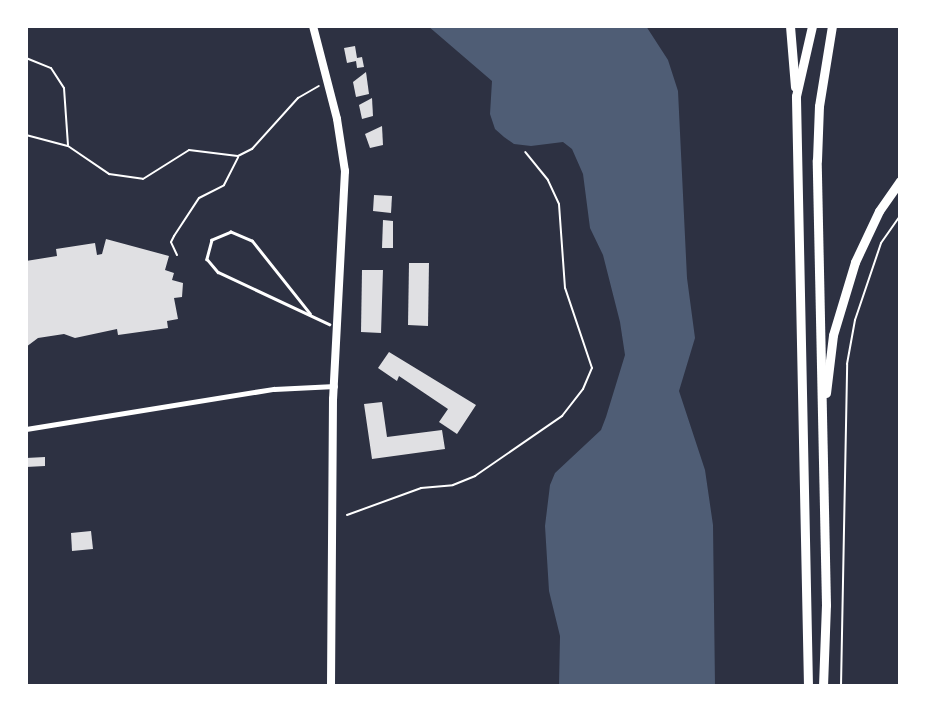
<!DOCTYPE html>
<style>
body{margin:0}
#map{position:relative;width:926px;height:712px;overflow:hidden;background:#2d3142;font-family:"Work Sans",sans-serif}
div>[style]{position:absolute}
.water>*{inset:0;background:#4f5d75}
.building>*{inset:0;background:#e0e0e3}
.path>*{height:2px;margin:-1px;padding:0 1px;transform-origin:1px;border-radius:1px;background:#fff}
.service>*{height:2.5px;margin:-1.25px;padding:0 1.25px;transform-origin:1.25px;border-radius:1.25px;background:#fff}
.minor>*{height:5px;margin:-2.5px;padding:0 2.5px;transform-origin:2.5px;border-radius:2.5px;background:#fff}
.secondary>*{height:8px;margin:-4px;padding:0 4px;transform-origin:4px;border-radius:4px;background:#fff}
.primary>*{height:9px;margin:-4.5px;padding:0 4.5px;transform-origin:4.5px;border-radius:4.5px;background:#fff}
span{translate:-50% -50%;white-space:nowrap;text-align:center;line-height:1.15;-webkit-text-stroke:7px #fff;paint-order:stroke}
.frame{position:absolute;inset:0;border:28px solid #fff;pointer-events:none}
</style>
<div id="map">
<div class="water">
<div style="clip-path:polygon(428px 26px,646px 26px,668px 60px,678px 91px,687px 278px,695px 338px,679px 391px,705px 470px,713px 525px,715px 686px,559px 686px,560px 636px,549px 591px,545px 526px,550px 485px,555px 473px,601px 430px,606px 417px,625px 355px,620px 322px,603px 255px,590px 228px,583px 174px,572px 149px,563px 142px,531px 146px,514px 144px,504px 137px,495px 129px,490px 114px,492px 81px)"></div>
</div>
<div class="building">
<div style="clip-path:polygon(355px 46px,357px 58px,362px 57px,364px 67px,357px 68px,356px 61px,347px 63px,344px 48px)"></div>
<div style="clip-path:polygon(366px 72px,369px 94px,356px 97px,353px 82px)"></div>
<div style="clip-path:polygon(372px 98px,373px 116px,362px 119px,359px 105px)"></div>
<div style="clip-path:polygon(382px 126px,383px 145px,370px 148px,365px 134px)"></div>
<div style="clip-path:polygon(374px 195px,392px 196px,391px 213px,373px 211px)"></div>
<div style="clip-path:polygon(383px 220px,393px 221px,393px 248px,382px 248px)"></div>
<div style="clip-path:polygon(106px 239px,169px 256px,165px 270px,174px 273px,172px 280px,183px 283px,182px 297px,174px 298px,178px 319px,167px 321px,168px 328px,118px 335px,117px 329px,75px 338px,64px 334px,38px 338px,26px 347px,26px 261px,57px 256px,56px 249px,95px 243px,97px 255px,102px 254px)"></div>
<div style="clip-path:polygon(409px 263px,429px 263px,428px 326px,408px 325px)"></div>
<div style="clip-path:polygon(362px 270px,383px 270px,381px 333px,361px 332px)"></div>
<div style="clip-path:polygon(389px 352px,476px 405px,457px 434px,439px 422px,448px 409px,399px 376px,397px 381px,378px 368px)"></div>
<div style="clip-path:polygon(382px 402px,387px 437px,442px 430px,445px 449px,372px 459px,364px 404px)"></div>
<div style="clip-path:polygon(45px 457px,45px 466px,26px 467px,26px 458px)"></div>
<div style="clip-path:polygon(91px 531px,93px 549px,72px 551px,71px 533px)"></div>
</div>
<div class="path">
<div style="left:26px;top:58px;width:27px;rotate:22deg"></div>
<div style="left:51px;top:68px;width:24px;rotate:57deg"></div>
<div style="left:64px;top:88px;width:57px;rotate:86deg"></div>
<div style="left:26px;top:135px;width:43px;rotate:14.7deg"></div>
<div style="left:68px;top:146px;width:50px;rotate:34.3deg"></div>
<div style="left:109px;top:174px;width:34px;rotate:8deg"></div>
<div style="left:143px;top:179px;width:54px;rotate:-32.2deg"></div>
<div style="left:189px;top:150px;width:49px;rotate:7deg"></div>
<div style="left:238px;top:156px;width:16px;rotate:-27deg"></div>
<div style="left:252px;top:149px;width:69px;rotate:-48deg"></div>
<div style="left:298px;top:98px;width:24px;rotate:-30deg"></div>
<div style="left:177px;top:255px;width:14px;rotate:-115deg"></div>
<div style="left:171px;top:242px;width:7px;rotate:-63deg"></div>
<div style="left:174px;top:236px;width:45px;rotate:-56.7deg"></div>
<div style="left:199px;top:198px;width:28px;rotate:-27deg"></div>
<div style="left:224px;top:185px;width:31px;rotate:-63deg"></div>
<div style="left:347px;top:515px;width:79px;rotate:-20deg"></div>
<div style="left:421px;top:488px;width:32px;rotate:-5deg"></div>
<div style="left:453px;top:485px;width:24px;rotate:-22deg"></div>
<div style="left:475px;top:476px;width:106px;rotate:-34.6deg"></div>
<div style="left:562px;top:416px;width:34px;rotate:-52deg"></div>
<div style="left:583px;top:389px;width:23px;rotate:-67deg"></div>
<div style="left:592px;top:368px;width:84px;rotate:-108.6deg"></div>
<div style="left:565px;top:288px;width:84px;rotate:-94.1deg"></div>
<div style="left:559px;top:204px;width:26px;rotate:-115deg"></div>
<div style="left:548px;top:180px;width:36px;rotate:-129deg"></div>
<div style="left:841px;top:686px;width:322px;rotate:-88.9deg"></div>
<div style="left:847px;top:364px;width:45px;rotate:-79.7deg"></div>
<div style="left:855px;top:320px;width:81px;rotate:-71.3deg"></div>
<div style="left:881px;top:243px;width:33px;rotate:-55deg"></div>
</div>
<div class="service">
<div style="left:310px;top:314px;width:93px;rotate:-128.5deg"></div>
<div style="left:252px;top:241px;width:23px;rotate:-157deg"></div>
<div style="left:231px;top:232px;width:21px;rotate:157deg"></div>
<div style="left:212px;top:240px;width:20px;rotate:105deg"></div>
<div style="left:207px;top:259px;width:17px;rotate:50deg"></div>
<div style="left:218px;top:272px;width:123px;rotate:25.1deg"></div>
</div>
<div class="minor">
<div style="left:26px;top:429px;width:251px;rotate:-9.2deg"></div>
<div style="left:274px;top:389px;width:61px;rotate:-2.8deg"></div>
</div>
<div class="secondary">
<div style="left:313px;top:26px;width:96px;rotate:75.5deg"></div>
<div style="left:337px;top:119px;width:53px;rotate:81.3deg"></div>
<div style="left:345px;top:171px;width:228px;rotate:93deg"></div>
<div style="left:333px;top:399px;width:287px;rotate:90.4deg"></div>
</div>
<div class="primary">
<div style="left:790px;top:26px;width:61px;rotate:85.3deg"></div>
<div style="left:826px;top:393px;width:58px;rotate:-83.1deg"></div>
<div style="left:833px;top:335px;width:76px;rotate:-73.2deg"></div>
<div style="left:855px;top:262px;width:56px;rotate:-64.8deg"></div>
<div style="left:879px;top:211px;width:37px;rotate:-55deg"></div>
<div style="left:808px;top:686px;width:590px;rotate:-91.17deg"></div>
<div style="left:796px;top:96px;width:72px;rotate:-77.1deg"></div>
<div style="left:823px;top:686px;width:81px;rotate:-87.9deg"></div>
<div style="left:826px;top:605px;width:445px;rotate:-91.2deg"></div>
<div style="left:817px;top:160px;width:54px;rotate:-87.9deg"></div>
<div style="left:819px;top:106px;width:81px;rotate:-80.8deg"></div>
</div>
<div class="frame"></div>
</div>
